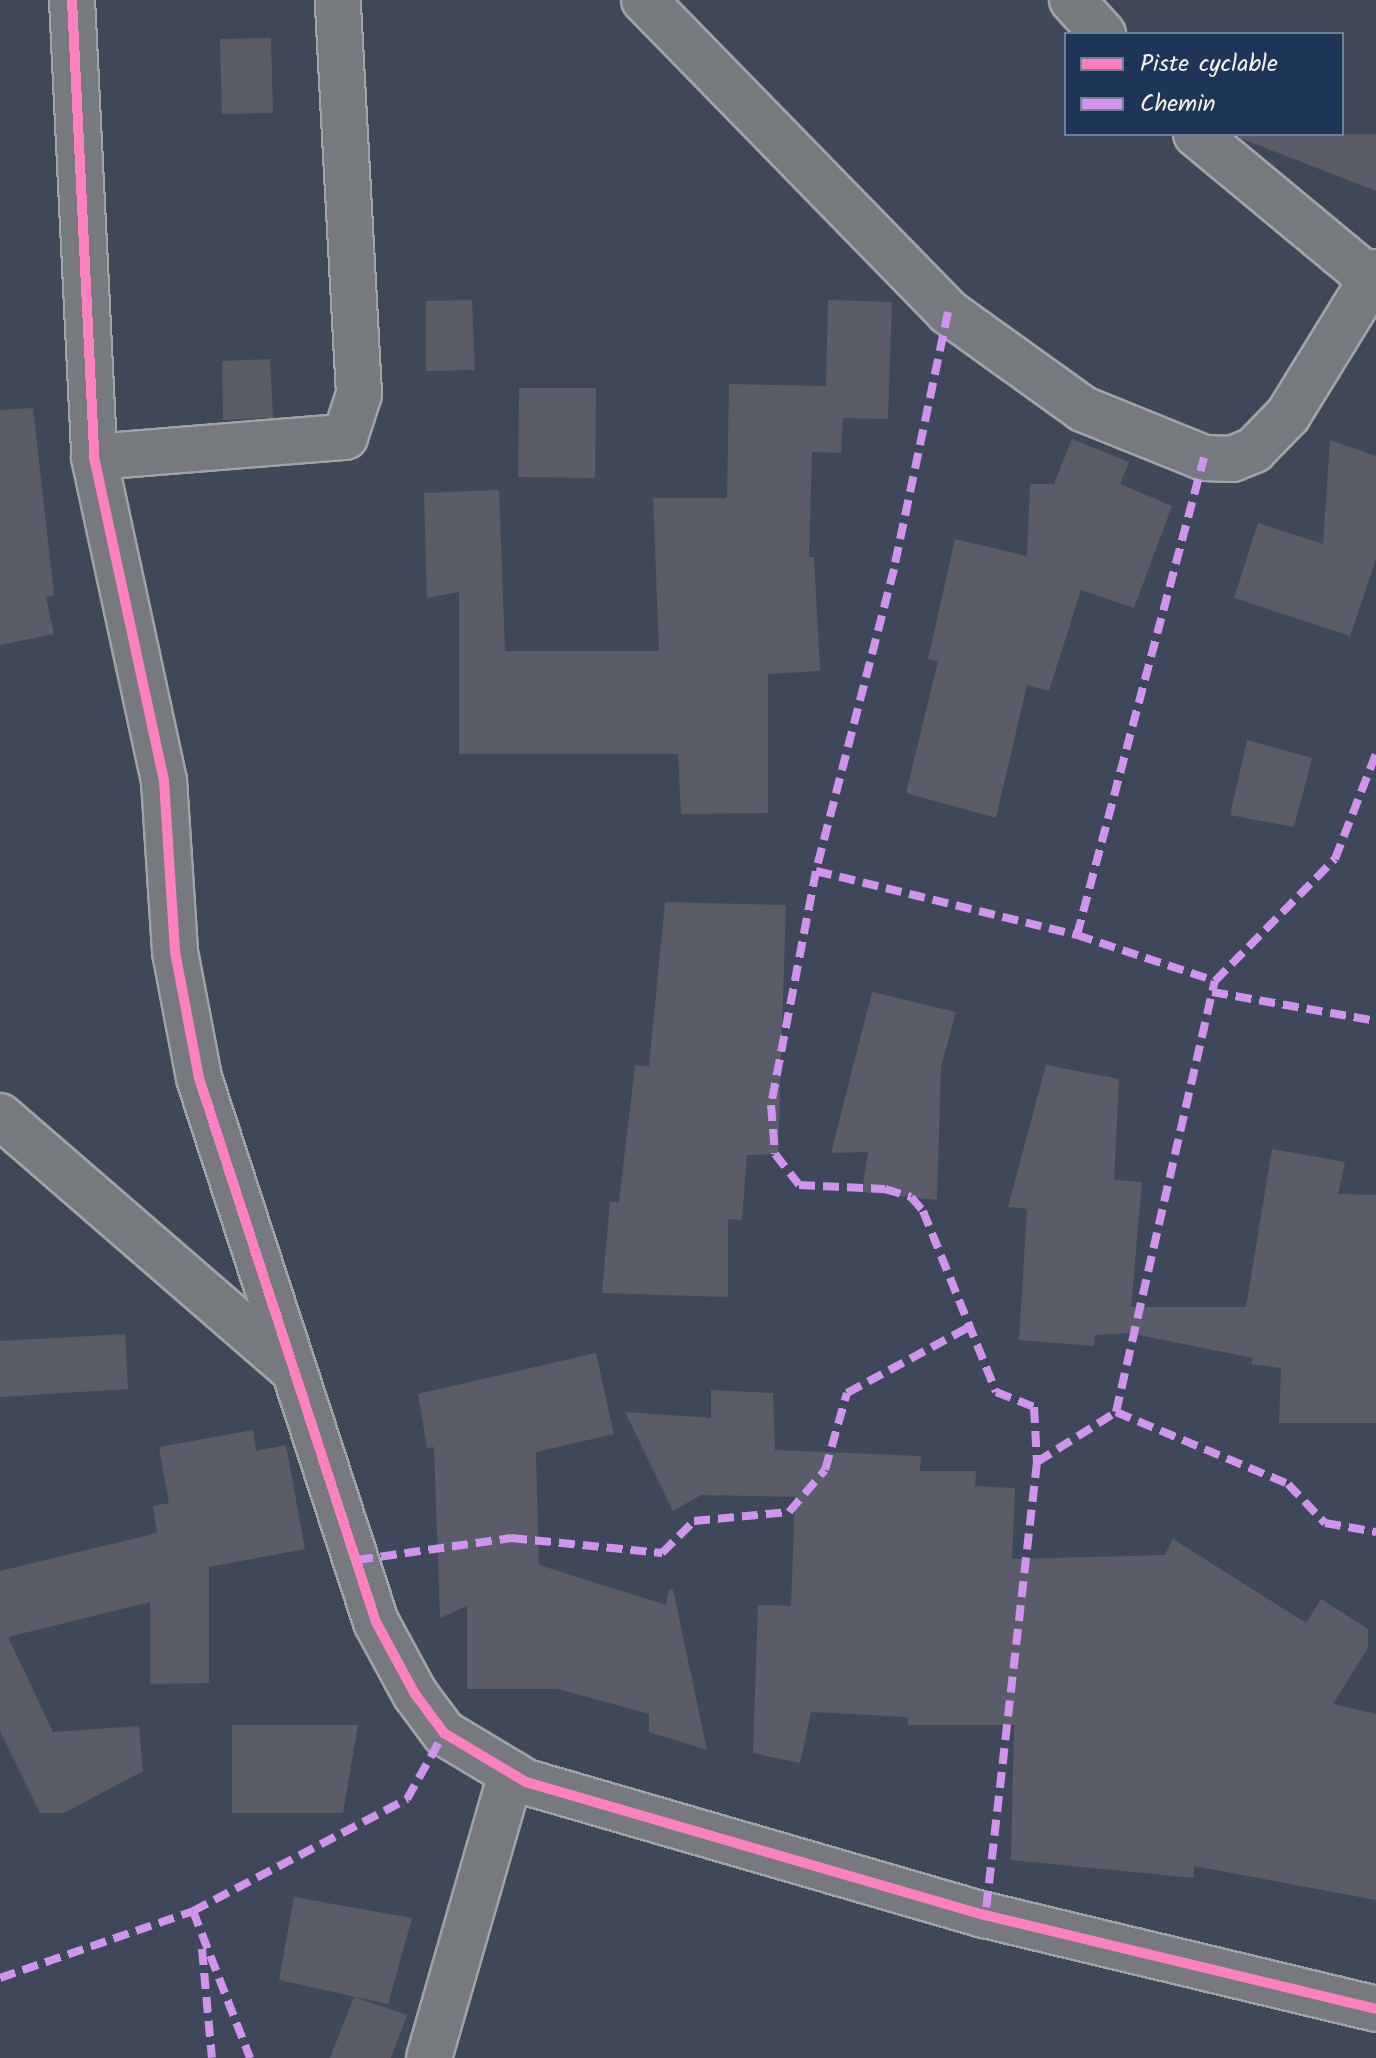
<!DOCTYPE html>
<style>
body{margin:0}
#map{position:relative;width:1376px;height:2058px;overflow:hidden;background:#3e4858;font-family:Kalam,sans-serif}
div>[style]{position:absolute}
.building>*{inset:0;background:#5a5d68}
.roads{filter:drop-shadow(2px 0 #a0a4a9) drop-shadow(-2px 0 #a0a4a9) drop-shadow(0 2px #a0a4a9) drop-shadow(0 -2px #a0a4a9)}
.street>*{height:44px;margin:-22px;padding:0 22px;transform-origin:22px;border-radius:22px;background:#767a7f}
.quiet>*{height:8px;margin-top:-4px;transform-origin:0;background:repeating-linear-gradient(90deg,#d193ec 0 16px,transparent 0 24px)}
.cycleway>*{height:10px;margin:-5px;padding:0 5px;transform-origin:5px;border-radius:5px;background:#ff80c0}
span{translate:-50% -50%;white-space:nowrap;text-align:center;line-height:1.15;-webkit-text-stroke:7px #1d3557;paint-order:stroke}
.legend{position:absolute;left:1064px;top:32px;width:280px;height:104px;box-sizing:border-box;background:#1d3557;border:2px solid #738091;margin:0;padding:10px 14px;list-style:none;font-size:24px;color:#f4f1e8}
.legend li{display:flex;align-items:center;gap:16px;height:40px}
.legend b{width:40px;border:2px solid #738091}
</style>
<div id="map">
<div class="building">
<div style="clip-path:polygon(271px 38px,273px 113px,222px 114px,220px 39px)"></div>
<div style="clip-path:polygon(1239px 134px,1376px 134px,1376px 191px,1240px 138px)"></div>
<div style="clip-path:polygon(472px 300px,475px 370px,426px 371px,426px 301px)"></div>
<div style="clip-path:polygon(828px 300px,892px 302px,888px 419px,843px 418px,841px 453px,812px 452px,809px 557px,814px 557px,820px 671px,768px 674px,768px 813px,681px 814px,678px 754px,459px 754px,459px 592px,427px 598px,424px 493px,499px 490px,505px 651px,659px 651px,653px 498px,727px 498px,729px 384px,826px 386px)"></div>
<div style="clip-path:polygon(270px 359px,273px 418px,223px 420px,222px 361px)"></div>
<div style="clip-path:polygon(519px 388px,596px 388px,595px 478px,518px 477px)"></div>
<div style="clip-path:polygon(33px 408px,54px 595px,46px 597px,54px 634px,0 645px,0 410px)"></div>
<div style="clip-path:polygon(1072px 439px,1129px 462px,1120px 484px,1172px 506px,1134px 608px,1081px 590px,1049px 691px,1027px 685px,996px 818px,906px 793px,938px 661px,928px 659px,955px 539px,1027px 556px,1030px 484px,1054px 484px)"></div>
<div style="clip-path:polygon(1330px 440px,1376px 456px,1376px 559px,1350px 636px,1234px 598px,1258px 523px,1323px 544px)"></div>
<div style="clip-path:polygon(1247px 740px,1312px 758px,1294px 827px,1230px 815px)"></div>
<div style="clip-path:polygon(665px 902px,786px 905px,778px 1154px,747px 1155px,742px 1220px,728px 1219px,728px 1297px,602px 1293px,610px 1202px,619px 1202px,635px 1065px,649px 1066px)"></div>
<div style="clip-path:polygon(872px 992px,956px 1012px,941px 1067px,937px 1200px,862px 1192px,868px 1152px,831px 1153px)"></div>
<div style="clip-path:polygon(1046px 1065px,1119px 1079px,1114px 1180px,1142px 1182px,1131px 1307px,1246px 1307px,1272px 1149px,1345px 1162px,1338px 1194px,1376px 1195px,1376px 1423px,1279px 1423px,1281px 1368px,1251px 1364px,1253px 1358px,1129px 1333px,1095px 1335px,1094px 1346px,1019px 1340px,1027px 1209px,1008px 1207px)"></div>
<div style="clip-path:polygon(125px 1334px,128px 1389px,0 1397px,0 1341px)"></div>
<div style="clip-path:polygon(596px 1353px,614px 1434px,536px 1452px,539px 1565px,666px 1605px,669px 1589px,673px 1589px,707px 1750px,649px 1732px,649px 1714px,558px 1689px,467px 1689px,467px 1606px,440px 1618px,434px 1447px,427px 1448px,418px 1394px)"></div>
<div style="clip-path:polygon(711px 1390px,773px 1393px,775px 1450px,921px 1456px,920px 1471px,976px 1471px,975px 1486px,1015px 1488px,1012px 1559px,1165px 1555px,1173px 1539px,1306px 1623px,1321px 1599px,1368px 1629px,1368px 1648px,1333px 1704px,1376px 1714px,1376px 1900px,1194px 1866px,1194px 1878px,1011px 1860px,1014px 1725px,908px 1725px,908px 1717px,811px 1712px,800px 1763px,753px 1753px,758px 1605px,791px 1606px,795px 1497px,701px 1495px,673px 1511px,625px 1412px,711px 1418px)"></div>
<div style="clip-path:polygon(253px 1430px,256px 1451px,286px 1445px,305px 1549px,209px 1567px,209px 1683px,150px 1684px,150px 1602px,8px 1637px,53px 1732px,139px 1726px,143px 1771px,64px 1813px,40px 1813px,0 1731px,0 1571px,157px 1533px,153px 1506px,169px 1503px,159px 1447px)"></div>
<div style="clip-path:polygon(232px 1725px,358px 1725px,343px 1813px,232px 1813px)"></div>
<div style="clip-path:polygon(294px 1897px,412px 1918px,388px 2004px,279px 1980px)"></div>
<div style="clip-path:polygon(354px 1997px,407px 2015px,391px 2058px,330px 2058px)"></div>
</div>
<div class="roads">
<div class="street">
<div style="left:72px;top:0;width:458px;rotate:87.2deg"></div>
<div style="left:94px;top:457px;width:331px;rotate:77.8deg"></div>
<div style="left:164px;top:781px;width:171px;rotate:86.3deg"></div>
<div style="left:175px;top:952px;width:128px;rotate:79.2deg"></div>
<div style="left:199px;top:1078px;width:572px;rotate:71.98deg"></div>
<div style="left:376px;top:1622px;width:82px;rotate:61.6deg"></div>
<div style="left:415px;top:1694px;width:49px;rotate:53.4deg"></div>
<div style="left:444px;top:1733px;width:96px;rotate:30.9deg"></div>
<div style="left:526px;top:1782px;width:478px;rotate:16.2deg"></div>
<div style="left:985px;top:1915px;width:402px;rotate:13.5deg"></div>
<div style="left:644px;top:0;width:436px;rotate:45.7deg"></div>
<div style="left:948px;top:312px;width:166px;rotate:35.7deg"></div>
<div style="left:1083px;top:409px;width:131px;rotate:22deg"></div>
<div style="left:1204px;top:458px;width:28px;rotate:2deg"></div>
<div style="left:1232px;top:459px;width:24px;rotate:-22deg"></div>
<div style="left:1254px;top:450px;width:49px;rotate:-45.8deg"></div>
<div style="left:1288px;top:415px;width:168px;rotate:-58.4deg"></div>
<div style="left:1072px;top:0;width:46px;rotate:47.6deg"></div>
<div style="left:1196px;top:134px;width:229px;rotate:39.7deg"></div>
<div style="left:94px;top:457px;width:252px;rotate:-4.6deg"></div>
<div style="left:345px;top:437px;width:45px;rotate:-72deg"></div>
<div style="left:359px;top:394px;width:395px;rotate:-93.1deg"></div>
<div style="left:0;top:1116px;width:382px;rotate:40.9deg"></div>
<div style="left:429px;top:2058px;width:296px;rotate:-73.9deg"></div>
</div>
</div>
<div class="quiet">
<div style="left:948px;top:312px;width:263px;rotate:101.9deg"></div>
<div style="left:894px;top:569px;width:312px;rotate:104.5deg"></div>
<div style="left:816px;top:871px;width:238px;rotate:100.9deg"></div>
<div style="left:771px;top:1105px;width:49px;rotate:85.3deg"></div>
<div style="left:775px;top:1154px;width:39px;rotate:52deg"></div>
<div style="left:799px;top:1185px;width:86px;rotate:2.7deg"></div>
<div style="left:885px;top:1189px;width:27px;rotate:17deg"></div>
<div style="left:911px;top:1197px;width:18px;rotate:49deg"></div>
<div style="left:923px;top:1211px;width:195px;rotate:68deg"></div>
<div style="left:996px;top:1392px;width:41px;rotate:21.5deg"></div>
<div style="left:1034px;top:1407px;width:55px;rotate:86.9deg"></div>
<div style="left:1037px;top:1462px;width:456px;rotate:96.5deg"></div>
<div style="left:816px;top:871px;width:269px;rotate:13.8deg"></div>
<div style="left:1077px;top:935px;width:145px;rotate:18.4deg"></div>
<div style="left:1215px;top:981px;width:171px;rotate:-45.5deg"></div>
<div style="left:1335px;top:859px;width:113px;rotate:-68.7deg"></div>
<div style="left:1077px;top:935px;width:494px;rotate:-75.1deg"></div>
<div style="left:1212px;top:992px;width:167px;rotate:10deg"></div>
<div style="left:1116px;top:1412px;width:186px;rotate:22.7deg"></div>
<div style="left:1288px;top:1484px;width:54px;rotate:46.5deg"></div>
<div style="left:1325px;top:1523px;width:52px;rotate:10deg"></div>
<div style="left:1037px;top:1462px;width:93px;rotate:-32.3deg"></div>
<div style="left:1116px;top:1412px;width:442px;rotate:-77.1deg"></div>
<div style="left:357px;top:1560px;width:156px;rotate:-8.1deg"></div>
<div style="left:511px;top:1538px;width:152px;rotate:5.7deg"></div>
<div style="left:662px;top:1553px;width:45px;rotate:-45deg"></div>
<div style="left:694px;top:1521px;width:95px;rotate:-5.4deg"></div>
<div style="left:789px;top:1512px;width:55px;rotate:-49.4deg"></div>
<div style="left:825px;top:1470px;width:80px;rotate:-74.1deg"></div>
<div style="left:847px;top:1393px;width:139px;rotate:-28.4deg"></div>
<div style="left:193px;top:1911px;width:158px;rotate:68.8deg"></div>
<div style="left:202px;top:1949px;width:109px;rotate:84.8deg"></div>
<div style="left:0;top:1978px;width:204px;rotate:-19.1deg"></div>
<div style="left:193px;top:1911px;width:242px;rotate:-27.6deg"></div>
<div style="left:407px;top:1799px;width:76px;rotate:-60.7deg"></div>
</div>
<div class="cycleway">
<div style="left:72px;top:0;width:458px;rotate:87.2deg"></div>
<div style="left:94px;top:457px;width:331px;rotate:77.8deg"></div>
<div style="left:164px;top:781px;width:171px;rotate:86.3deg"></div>
<div style="left:175px;top:952px;width:128px;rotate:79.2deg"></div>
<div style="left:199px;top:1078px;width:572px;rotate:71.98deg"></div>
<div style="left:376px;top:1622px;width:82px;rotate:61.6deg"></div>
<div style="left:415px;top:1694px;width:49px;rotate:53.4deg"></div>
<div style="left:444px;top:1733px;width:96px;rotate:30.9deg"></div>
<div style="left:526px;top:1782px;width:478px;rotate:16.2deg"></div>
<div style="left:985px;top:1915px;width:402px;rotate:13.5deg"></div>
</div>
<ul class="legend">
<li><b style="height:10px;background:#ff80c0"></b>Piste cyclable</li>
<li><b style="height:10px;background:#d193ec"></b>Chemin</li>
</ul>
</div>
